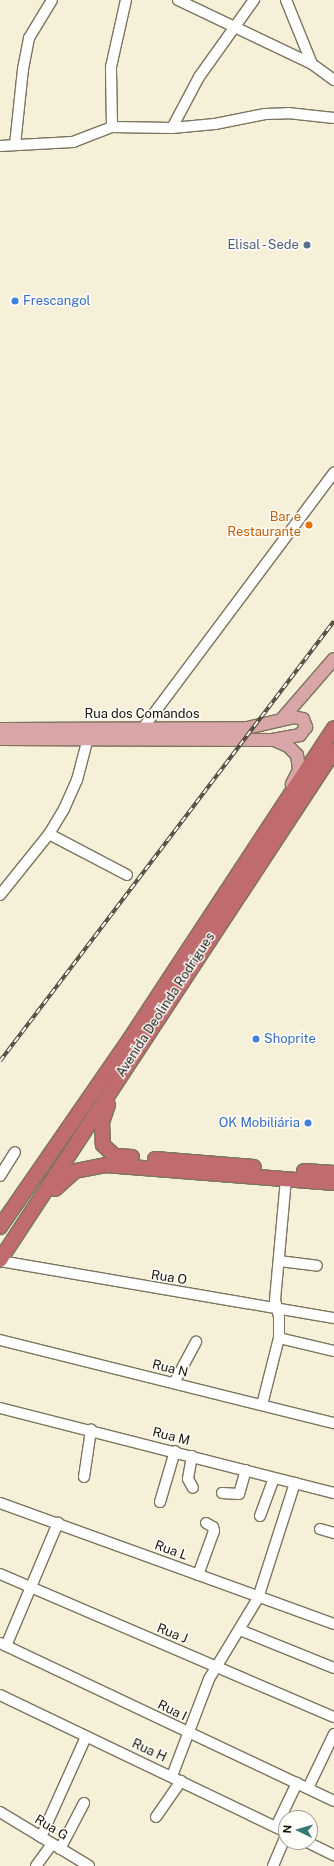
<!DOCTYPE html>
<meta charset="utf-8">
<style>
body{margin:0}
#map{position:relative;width:334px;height:1866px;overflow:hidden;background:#f7f0d8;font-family:"Public Sans",sans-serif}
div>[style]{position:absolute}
.roads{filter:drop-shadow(1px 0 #7b745f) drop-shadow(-1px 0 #7b745f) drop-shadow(0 1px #7b745f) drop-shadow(0 -1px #7b745f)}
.minor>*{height:10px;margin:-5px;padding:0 5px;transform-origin:5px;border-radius:5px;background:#fff}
.major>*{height:12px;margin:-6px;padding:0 6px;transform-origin:6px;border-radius:6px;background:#d9a6a7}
.highway>*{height:14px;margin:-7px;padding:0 7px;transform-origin:7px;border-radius:7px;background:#c06b6d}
.rail>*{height:3.5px;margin-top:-1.75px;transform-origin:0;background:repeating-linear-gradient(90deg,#fefdf8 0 6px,#4a473b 0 12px);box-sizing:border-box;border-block:1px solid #4a473b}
.dots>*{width:11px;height:11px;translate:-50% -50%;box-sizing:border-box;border:2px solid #fefdf8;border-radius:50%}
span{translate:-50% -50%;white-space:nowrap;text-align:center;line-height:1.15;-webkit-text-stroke:3px #fefdf8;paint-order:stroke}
.service-label{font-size:13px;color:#4e5e75}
.right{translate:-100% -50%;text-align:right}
.shop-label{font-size:13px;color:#366cbe}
.left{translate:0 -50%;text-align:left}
.food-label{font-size:13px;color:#c56008}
.street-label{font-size:13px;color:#17140c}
.north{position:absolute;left:278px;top:1810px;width:40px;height:40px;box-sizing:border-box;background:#fefdf8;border:1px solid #a2a09a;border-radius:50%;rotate:275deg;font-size:11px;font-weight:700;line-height:16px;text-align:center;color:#17140c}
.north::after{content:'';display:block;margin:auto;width:14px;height:18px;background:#347b74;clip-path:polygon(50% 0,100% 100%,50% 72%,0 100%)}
</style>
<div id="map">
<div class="roads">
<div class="minor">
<div style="left:178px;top:0;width:148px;rotate:25.5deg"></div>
<div style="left:312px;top:64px;width:27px;rotate:36deg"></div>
<div style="left:286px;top:0;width:69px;rotate:67.9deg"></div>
<div style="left:112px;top:127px;width:60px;rotate:-91deg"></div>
<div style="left:111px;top:67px;width:69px;rotate:-77.4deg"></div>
<div style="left:172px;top:128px;width:58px;rotate:-62.1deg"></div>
<div style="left:199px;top:77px;width:95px;rotate:-54.5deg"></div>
<div style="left:15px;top:145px;width:76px;rotate:-84deg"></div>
<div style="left:23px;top:69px;width:32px;rotate:-79deg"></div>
<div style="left:29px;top:38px;width:44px;rotate:-58.8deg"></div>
<div style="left:0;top:146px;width:73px;rotate:-3.1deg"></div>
<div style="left:73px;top:142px;width:42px;rotate:-21deg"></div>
<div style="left:112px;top:127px;width:60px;rotate:1deg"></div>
<div style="left:172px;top:128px;width:43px;rotate:-5.3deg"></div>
<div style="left:215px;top:124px;width:51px;rotate:-11.3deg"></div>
<div style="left:265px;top:114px;width:23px;rotate:-2deg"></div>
<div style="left:288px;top:113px;width:46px;rotate:6.2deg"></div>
<div style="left:143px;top:728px;width:319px;rotate:-53.2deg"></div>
<div style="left:49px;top:834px;width:88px;rotate:27.7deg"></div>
<div style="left:0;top:895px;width:78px;rotate:-51.2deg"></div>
<div style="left:49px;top:834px;width:29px;rotate:-59deg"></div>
<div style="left:64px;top:809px;width:32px;rotate:-66deg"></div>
<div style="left:77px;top:780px;width:43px;rotate:-75.3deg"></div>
<div style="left:0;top:1176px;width:28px;rotate:-58deg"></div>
<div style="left:0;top:1261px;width:339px;rotate:9.7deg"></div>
<div style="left:279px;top:1261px;width:38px;rotate:7deg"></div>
<div style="left:279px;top:1338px;width:57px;rotate:13.3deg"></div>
<div style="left:0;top:1340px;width:344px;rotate:14deg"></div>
<div style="left:174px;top:1383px;width:47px;rotate:-61.8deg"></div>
<div style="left:262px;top:1405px;width:69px;rotate:-75.8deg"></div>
<div style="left:279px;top:1338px;width:21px;rotate:-90deg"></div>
<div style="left:279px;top:1317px;width:17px;rotate:-103deg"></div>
<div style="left:275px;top:1300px;width:121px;rotate:-84.8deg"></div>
<div style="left:0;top:1408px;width:345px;rotate:14.3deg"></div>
<div style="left:192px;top:1456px;width:23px;rotate:100deg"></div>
<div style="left:188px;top:1479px;width:10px;rotate:61deg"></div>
<div style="left:84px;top:1477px;width:48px;rotate:-81.5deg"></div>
<div style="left:222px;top:1493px;width:17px;rotate:3deg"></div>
<div style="left:239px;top:1494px;width:25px;rotate:-74deg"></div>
<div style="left:160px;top:1502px;width:53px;rotate:-73.6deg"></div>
<div style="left:0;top:1503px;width:355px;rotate:19.9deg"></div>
<div style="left:260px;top:1516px;width:40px;rotate:-69.8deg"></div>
<div style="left:320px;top:1529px;width:15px;rotate:16deg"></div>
<div style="left:0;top:1574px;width:363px;rotate:23.2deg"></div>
<div style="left:198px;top:1575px;width:47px;rotate:-70deg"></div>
<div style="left:214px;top:1531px;width:4px;rotate:-104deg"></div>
<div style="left:213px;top:1527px;width:8px;rotate:-150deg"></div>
<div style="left:240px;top:1630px;width:101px;rotate:22deg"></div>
<div style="left:0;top:1643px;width:369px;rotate:25.3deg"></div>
<div style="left:6px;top:1646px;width:134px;rotate:-67.1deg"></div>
<div style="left:0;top:1695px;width:317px;rotate:25.6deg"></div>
<div style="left:172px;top:1776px;width:104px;rotate:-69.1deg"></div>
<div style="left:209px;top:1679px;width:95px;rotate:-58.8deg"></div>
<div style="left:258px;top:1598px;width:121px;rotate:-72.2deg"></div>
<div style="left:308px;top:1788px;width:60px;rotate:-64.3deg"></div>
<div style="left:0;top:1812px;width:104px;rotate:31.2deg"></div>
<div style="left:156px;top:1817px;width:44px;rotate:-55.2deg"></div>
<div style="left:276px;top:1827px;width:49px;rotate:-64.5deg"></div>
<div style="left:41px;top:1837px;width:110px;rotate:-65.8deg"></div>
<div style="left:307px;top:1842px;width:30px;rotate:26deg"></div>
<div style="left:60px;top:1849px;width:52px;rotate:-62.4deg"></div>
<div style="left:36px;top:1866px;width:27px;rotate:-54deg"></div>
<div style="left:273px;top:1866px;width:33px;rotate:-67deg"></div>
</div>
<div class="major">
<div style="left:282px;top:719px;width:79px;rotate:-49.1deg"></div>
<div style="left:0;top:729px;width:247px;rotate:-0.2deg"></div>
<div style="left:247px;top:728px;width:48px;rotate:-13.2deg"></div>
<div style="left:294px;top:717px;width:9px;rotate:13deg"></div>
<div style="left:303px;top:719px;width:9px;rotate:69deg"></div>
<div style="left:306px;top:727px;width:10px;rotate:127deg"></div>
<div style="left:300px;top:735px;width:28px;rotate:170deg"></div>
<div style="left:272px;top:740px;width:272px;rotate:-179.8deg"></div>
<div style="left:274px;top:740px;width:15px;rotate:23deg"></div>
<div style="left:288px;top:746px;width:13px;rotate:45deg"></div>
<div style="left:297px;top:755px;width:15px;rotate:82deg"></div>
<div style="left:299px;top:770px;width:16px;rotate:117deg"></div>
</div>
<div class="highway">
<div style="left:108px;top:1105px;width:18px;rotate:109deg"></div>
<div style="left:102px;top:1122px;width:23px;rotate:88deg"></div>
<div style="left:103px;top:1145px;width:16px;rotate:43deg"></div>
<div style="left:115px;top:1156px;width:17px;rotate:3deg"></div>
<div style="left:155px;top:1159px;width:99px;rotate:4.6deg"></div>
<div style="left:304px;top:1171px;width:30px;rotate:4deg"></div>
<div style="left:55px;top:1189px;width:27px;rotate:-42deg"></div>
<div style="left:75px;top:1171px;width:31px;rotate:-11deg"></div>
<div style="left:105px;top:1165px;width:230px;rotate:4.5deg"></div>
<div style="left:0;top:1227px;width:227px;rotate:-55.4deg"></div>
<div style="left:129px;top:1040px;width:373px;rotate:-56.7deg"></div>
<div style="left:0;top:1260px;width:609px;rotate:-56.73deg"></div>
</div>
</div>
<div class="rail">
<div style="left:0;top:1061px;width:552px;rotate:-52.8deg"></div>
</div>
<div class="dots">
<div style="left:307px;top:245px;background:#5c6f8a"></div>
<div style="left:15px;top:301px;background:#3f7fe0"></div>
<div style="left:309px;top:525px;background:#e8710a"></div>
<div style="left:256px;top:1039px;background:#3f7fe0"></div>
<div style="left:308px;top:1123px;background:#3f7fe0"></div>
</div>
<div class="service-label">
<span class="right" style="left:299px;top:245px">Elisal - Sede</span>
</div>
<div class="shop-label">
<span class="left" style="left:23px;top:301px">Frescangol</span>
<span class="left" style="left:264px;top:1039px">Shoprite</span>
<span class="right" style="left:300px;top:1123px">OK Mobiliária</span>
</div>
<div class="food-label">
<span class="right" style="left:301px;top:525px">Bar e<br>Restaurante</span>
</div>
<div class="street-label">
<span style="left:142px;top:714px">Rua dos Comandos</span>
<span style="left:166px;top:1005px;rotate:-57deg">Avenida Deolinda Rodrigues</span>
<span style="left:169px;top:1278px;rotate:9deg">Rua O</span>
<span style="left:170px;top:1369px;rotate:14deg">Rua N</span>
<span style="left:171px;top:1437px;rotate:14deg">Rua M</span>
<span style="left:171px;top:1551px;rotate:20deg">Rua L</span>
<span style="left:172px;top:1634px;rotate:22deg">Rua J</span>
<span style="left:172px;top:1711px;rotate:26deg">Rua I</span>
<span style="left:149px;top:1751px;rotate:25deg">Rua H</span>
<span style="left:51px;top:1828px;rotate:31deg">Rua G</span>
</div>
<div class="north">N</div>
</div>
